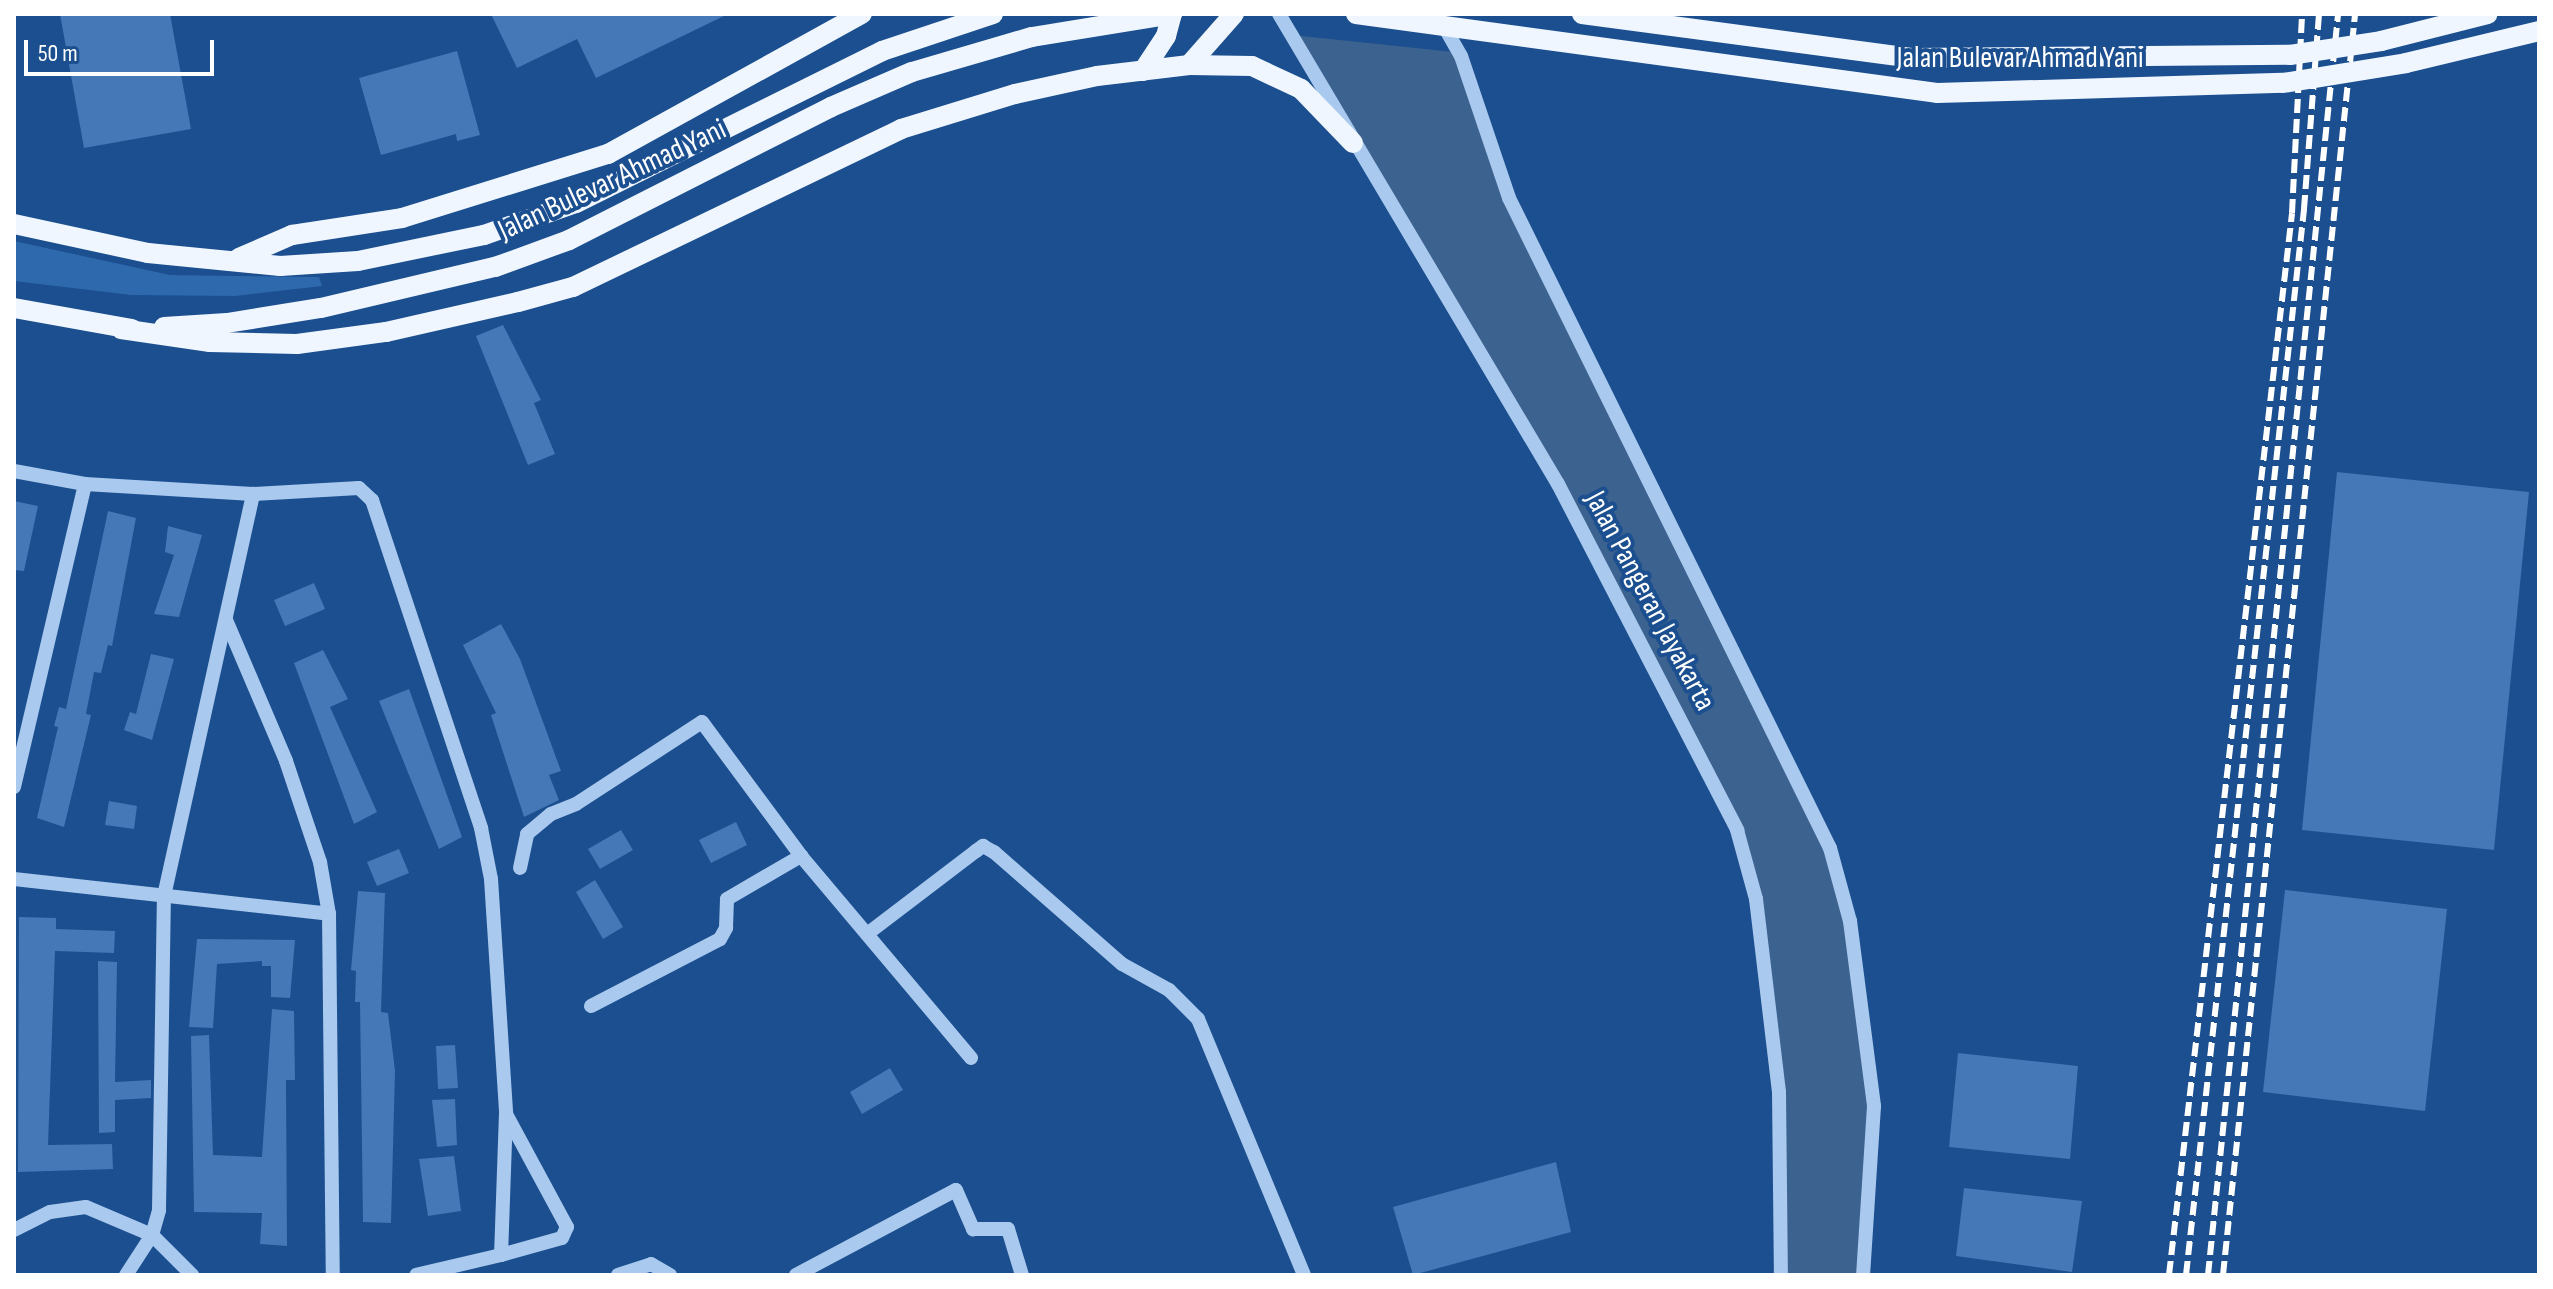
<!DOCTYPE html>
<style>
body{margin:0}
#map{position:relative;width:2553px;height:1289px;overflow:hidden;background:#1b4f8f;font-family:"Sofia Sans Condensed",sans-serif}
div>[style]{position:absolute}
.green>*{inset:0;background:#2e69ad}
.water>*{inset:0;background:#3c6290}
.pier>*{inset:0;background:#1b4f8f}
.building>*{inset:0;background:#4478b7}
.minor>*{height:14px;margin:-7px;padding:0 7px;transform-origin:7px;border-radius:7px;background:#a9c9ee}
.major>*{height:20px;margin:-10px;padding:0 10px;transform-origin:10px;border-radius:10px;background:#f0f6ff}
.rail>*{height:6px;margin-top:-3px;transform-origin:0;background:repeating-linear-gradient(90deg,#fff 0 14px,transparent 0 20px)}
.major-bridge>*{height:20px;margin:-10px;padding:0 10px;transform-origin:10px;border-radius:10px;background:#f0f6ff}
span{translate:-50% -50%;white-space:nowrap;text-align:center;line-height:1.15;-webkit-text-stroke:8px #1b4f8f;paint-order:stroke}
.street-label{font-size:30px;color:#fff}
.frame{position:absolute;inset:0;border:16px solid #fff;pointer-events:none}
.scale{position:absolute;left:24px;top:40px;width:190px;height:36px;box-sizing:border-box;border:4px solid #fff;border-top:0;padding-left:10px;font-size:24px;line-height:28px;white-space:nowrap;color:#fff;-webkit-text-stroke:6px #1b4f8f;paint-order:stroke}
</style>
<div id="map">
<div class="green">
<div style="clip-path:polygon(14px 241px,170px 275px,319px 277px,322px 286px,235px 296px,131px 295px,14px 281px)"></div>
</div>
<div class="water">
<div style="clip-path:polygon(1437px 14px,1509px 198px,1830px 848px,1869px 1043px,1863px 1275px,1781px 1275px,1782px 1176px,1744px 853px,1558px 484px,1296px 35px)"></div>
</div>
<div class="pier">
<div style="clip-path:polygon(1279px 14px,1442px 14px,1463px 53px,1292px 35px)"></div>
</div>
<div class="building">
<div style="clip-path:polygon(60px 14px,170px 14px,191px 129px,84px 148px)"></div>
<div style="clip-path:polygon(491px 14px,728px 14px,596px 78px,577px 39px,517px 68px)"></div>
<div style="clip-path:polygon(457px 51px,480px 135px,457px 141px,456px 134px,381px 155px,359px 78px)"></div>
<div style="clip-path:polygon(503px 325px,541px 400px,534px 403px,555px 454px,528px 465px,476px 336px)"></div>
<div style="clip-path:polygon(2337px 472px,2529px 492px,2494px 850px,2302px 830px)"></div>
<div style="clip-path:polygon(14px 501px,38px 506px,24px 571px,14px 570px)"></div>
<div style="clip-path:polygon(108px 511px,136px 518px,112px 646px,108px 645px,101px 673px,94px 672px,86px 714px,91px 715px,64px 827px,37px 818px,58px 727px,54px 726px,59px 707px,66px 709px)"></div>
<div style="clip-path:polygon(168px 526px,202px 535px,179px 617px,154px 614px,174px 555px,165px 552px)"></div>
<div style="clip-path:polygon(314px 583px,325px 609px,285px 626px,274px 600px)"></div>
<div style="clip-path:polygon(501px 624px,520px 659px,561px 771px,549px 775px,559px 800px,524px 817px,491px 715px,496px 713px,463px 645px)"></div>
<div style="clip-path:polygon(323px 650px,348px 699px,330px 707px,377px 812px,354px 824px,294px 663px)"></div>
<div style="clip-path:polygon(151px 654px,174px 659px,152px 740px,124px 730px,130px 712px,136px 714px)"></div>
<div style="clip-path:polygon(409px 689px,462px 837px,439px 849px,379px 701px)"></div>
<div style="clip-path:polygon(109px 801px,137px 806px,134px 829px,105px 825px)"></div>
<div style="clip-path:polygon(736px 822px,747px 845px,711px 863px,699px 840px)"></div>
<div style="clip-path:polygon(621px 830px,633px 850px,600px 869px,588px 849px)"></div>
<div style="clip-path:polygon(399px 849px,409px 873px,377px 886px,367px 862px)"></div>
<div style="clip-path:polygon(595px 880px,623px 927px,603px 939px,576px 892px)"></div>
<div style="clip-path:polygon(2285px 890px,2447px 909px,2425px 1111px,2263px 1092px)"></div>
<div style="clip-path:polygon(358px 891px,385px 893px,381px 1012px,388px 1013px,395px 1071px,391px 1223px,363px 1222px,360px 1002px,355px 1002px,356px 971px,351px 970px)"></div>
<div style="clip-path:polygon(19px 917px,56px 918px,56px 929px,115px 931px,114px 953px,55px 951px,48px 1145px,112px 1144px,113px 1169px,18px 1172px)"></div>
<div style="clip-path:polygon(197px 939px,295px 940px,290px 998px,271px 997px,271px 966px,262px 966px,262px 961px,217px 964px,213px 1028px,189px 1027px)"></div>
<div style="clip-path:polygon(98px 961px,117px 962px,115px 1082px,151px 1080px,151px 1098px,115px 1100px,115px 1132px,99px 1133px)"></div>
<div style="clip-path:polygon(272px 1009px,294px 1011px,295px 1080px,286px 1080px,287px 1246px,260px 1244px,262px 1213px,194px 1212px,191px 1036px,209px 1035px,213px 1155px,262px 1157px)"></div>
<div style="clip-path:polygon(455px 1045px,458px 1088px,438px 1089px,436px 1046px)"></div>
<div style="clip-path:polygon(1958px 1053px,2078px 1066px,2070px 1159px,1949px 1147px)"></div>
<div style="clip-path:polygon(890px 1068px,903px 1090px,862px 1114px,850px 1092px)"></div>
<div style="clip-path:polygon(455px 1099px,457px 1145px,437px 1147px,432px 1100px)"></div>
<div style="clip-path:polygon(454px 1156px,461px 1211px,428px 1216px,419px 1159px)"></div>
<div style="clip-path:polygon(1556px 1162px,1571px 1232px,1413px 1275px,1393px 1207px)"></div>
<div style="clip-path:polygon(1964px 1188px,2082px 1201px,2072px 1272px,1956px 1256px)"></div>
</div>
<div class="minor">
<div style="left:1279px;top:14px;width:547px;rotate:59.31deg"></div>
<div style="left:1558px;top:484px;width:390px;rotate:62.6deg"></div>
<div style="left:1737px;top:830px;width:72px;rotate:74.6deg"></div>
<div style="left:1756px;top:899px;width:194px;rotate:83.2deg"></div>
<div style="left:1779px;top:1092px;width:183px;rotate:89.4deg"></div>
<div style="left:1437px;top:14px;width:48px;rotate:60.3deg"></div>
<div style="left:1461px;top:56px;width:150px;rotate:71.3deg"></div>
<div style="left:1509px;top:198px;width:725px;rotate:63.72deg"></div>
<div style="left:1830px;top:848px;width:76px;rotate:74.7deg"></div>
<div style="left:1850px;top:921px;width:187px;rotate:82.6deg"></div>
<div style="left:1874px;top:1106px;width:169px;rotate:93.7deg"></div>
<div style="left:14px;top:471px;width:72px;rotate:10.4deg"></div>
<div style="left:85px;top:484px;width:168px;rotate:3.4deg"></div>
<div style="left:253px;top:494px;width:106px;rotate:-3.2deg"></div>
<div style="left:359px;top:488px;width:18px;rotate:43deg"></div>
<div style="left:372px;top:500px;width:346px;rotate:71.6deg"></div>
<div style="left:481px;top:828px;width:52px;rotate:78.9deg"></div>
<div style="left:491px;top:879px;width:234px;rotate:86.3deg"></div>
<div style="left:506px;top:1113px;width:142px;rotate:92deg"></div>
<div style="left:501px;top:1255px;width:87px;rotate:166.8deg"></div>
<div style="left:226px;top:620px;width:153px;rotate:66.9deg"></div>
<div style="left:286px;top:761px;width:107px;rotate:71.4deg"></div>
<div style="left:320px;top:862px;width:53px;rotate:80.2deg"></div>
<div style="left:329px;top:914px;width:361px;rotate:89.4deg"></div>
<div style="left:14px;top:787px;width:311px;rotate:-76.8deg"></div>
<div style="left:520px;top:868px;width:35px;rotate:-78deg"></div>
<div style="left:527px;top:834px;width:31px;rotate:-40deg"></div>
<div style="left:551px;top:814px;width:27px;rotate:-22deg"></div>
<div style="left:576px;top:804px;width:150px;rotate:-33.1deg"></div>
<div style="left:702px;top:722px;width:167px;rotate:53.5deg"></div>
<div style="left:801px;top:856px;width:264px;rotate:49.9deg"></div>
<div style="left:14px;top:879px;width:317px;rotate:6.3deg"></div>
<div style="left:867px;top:934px;width:137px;rotate:-37.3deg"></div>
<div style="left:976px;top:851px;width:9px;rotate:-36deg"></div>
<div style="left:983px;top:846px;width:13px;rotate:29deg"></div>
<div style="left:994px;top:852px;width:170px;rotate:41.2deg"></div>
<div style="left:1122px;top:964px;width:54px;rotate:29deg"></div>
<div style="left:1169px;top:990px;width:41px;rotate:45deg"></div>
<div style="left:1198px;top:1019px;width:277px;rotate:67.5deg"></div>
<div style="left:591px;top:1006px;width:145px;rotate:-27.4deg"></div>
<div style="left:720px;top:939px;width:13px;rotate:-61deg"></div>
<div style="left:726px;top:928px;width:29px;rotate:-88deg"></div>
<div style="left:727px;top:899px;width:86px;rotate:-30.2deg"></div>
<div style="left:14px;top:1230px;width:40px;rotate:-26.6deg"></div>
<div style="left:50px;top:1212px;width:36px;rotate:-8deg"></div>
<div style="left:86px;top:1207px;width:72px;rotate:23deg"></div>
<div style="left:152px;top:1235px;width:57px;rotate:45deg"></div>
<div style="left:501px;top:1255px;width:63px;rotate:-15.6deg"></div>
<div style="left:562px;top:1238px;width:12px;rotate:-66deg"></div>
<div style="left:567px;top:1227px;width:128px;rotate:-118.4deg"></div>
<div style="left:126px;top:1275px;width:48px;rotate:-57deg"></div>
<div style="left:152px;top:1235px;width:26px;rotate:-74deg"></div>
<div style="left:159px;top:1210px;width:314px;rotate:-89.1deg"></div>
<div style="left:164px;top:896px;width:412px;rotate:-77.5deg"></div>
<div style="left:618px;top:1275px;width:35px;rotate:-18deg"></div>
<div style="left:651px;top:1264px;width:22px;rotate:30deg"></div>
<div style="left:796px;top:1275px;width:181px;rotate:-28deg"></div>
<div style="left:956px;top:1190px;width:43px;rotate:66.4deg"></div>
<div style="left:973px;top:1229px;width:35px"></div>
<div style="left:1008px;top:1229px;width:48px;rotate:73.1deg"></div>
</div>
<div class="major">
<div style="left:1582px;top:14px;width:334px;rotate:7.6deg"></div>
<div style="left:1189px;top:65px;width:68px;rotate:-48.6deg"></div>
<div style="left:1143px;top:71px;width:42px;rotate:-56.7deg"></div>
<div style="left:1166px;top:36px;width:23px;rotate:-75deg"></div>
<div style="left:14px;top:224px;width:137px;rotate:12.2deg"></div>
<div style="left:148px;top:253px;width:133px;rotate:5.6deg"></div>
<div style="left:280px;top:266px;width:78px;rotate:-3.7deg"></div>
<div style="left:358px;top:261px;width:129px;rotate:-11.7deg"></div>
<div style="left:484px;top:235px;width:97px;rotate:-19.2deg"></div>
<div style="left:576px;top:203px;width:342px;rotate:-26.4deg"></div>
<div style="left:882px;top:51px;width:117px;rotate:-18.4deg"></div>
<div style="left:239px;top:258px;width:58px;rotate:-23.5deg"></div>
<div style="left:292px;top:235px;width:111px;rotate:-8.8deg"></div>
<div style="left:402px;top:218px;width:216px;rotate:-17.3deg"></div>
<div style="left:608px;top:154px;width:290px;rotate:-28.9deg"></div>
<div style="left:14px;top:308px;width:120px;rotate:10.1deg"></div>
<div style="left:164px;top:327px;width:63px;rotate:-3.6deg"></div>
<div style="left:227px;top:323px;width:95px;rotate:-9.1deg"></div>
<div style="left:321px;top:308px;width:179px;rotate:-13.3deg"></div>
<div style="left:121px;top:329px;width:90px;rotate:8.3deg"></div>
<div style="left:210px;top:342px;width:87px;rotate:1.3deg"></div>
<div style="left:297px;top:344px;width:90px;rotate:-7.7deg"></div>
<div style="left:386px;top:332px;width:135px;rotate:-12.8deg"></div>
<div style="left:518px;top:302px;width:57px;rotate:-15.3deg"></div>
<div style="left:573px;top:287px;width:364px;rotate:-25.7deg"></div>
<div style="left:901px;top:129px;width:119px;rotate:-17.1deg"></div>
<div style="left:1015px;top:94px;width:84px;rotate:-12.4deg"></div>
<div style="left:1097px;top:76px;width:93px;rotate:-6.8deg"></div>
<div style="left:1189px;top:65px;width:63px;rotate:0.9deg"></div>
<div style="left:1252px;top:66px;width:54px;rotate:25.1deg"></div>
<div style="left:1301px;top:89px;width:75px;rotate:46.1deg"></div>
</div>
<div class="rail">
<div style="left:2169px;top:1275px;width:1069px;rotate:-83.39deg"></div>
<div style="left:2292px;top:213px;width:199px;rotate:-87.1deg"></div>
<div style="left:2186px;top:1275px;width:1073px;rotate:-83.68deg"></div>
<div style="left:2304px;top:209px;width:196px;rotate:-85.6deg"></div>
<div style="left:2208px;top:1275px;width:1268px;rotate:-84.11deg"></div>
<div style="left:2223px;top:1275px;width:1268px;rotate:-84.02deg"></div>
</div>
<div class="major-bridge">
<div style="left:1356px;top:14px;width:586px;rotate:7.74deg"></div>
<div style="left:1937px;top:93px;width:346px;rotate:-1.7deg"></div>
<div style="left:2283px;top:83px;width:125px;rotate:-9.2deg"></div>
<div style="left:2406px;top:63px;width:137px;rotate:-13.5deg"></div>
<div style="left:1913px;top:58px;width:377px;rotate:-0.5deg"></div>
<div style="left:2290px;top:55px;width:92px;rotate:-8.7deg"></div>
<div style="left:2381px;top:41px;width:110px;rotate:-14.2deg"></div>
<div style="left:495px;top:267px;width:79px;rotate:-20deg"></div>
<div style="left:569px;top:240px;width:294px;rotate:-26.9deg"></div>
<div style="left:831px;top:107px;width:88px;rotate:-23.4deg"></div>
<div style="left:912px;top:72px;width:125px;rotate:-16.3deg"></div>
<div style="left:1032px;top:37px;width:142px;rotate:-9.3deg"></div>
</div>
<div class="street-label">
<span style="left:2020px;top:58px">Jalan Bulevar Ahmad Yani</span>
<span style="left:612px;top:180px;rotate:-25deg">Jalan Bulevar Ahmad Yani</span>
<span style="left:1650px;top:601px;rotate:62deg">Jalan Pangeran Jayakarta</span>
</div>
<div class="frame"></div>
<div class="scale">50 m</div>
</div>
